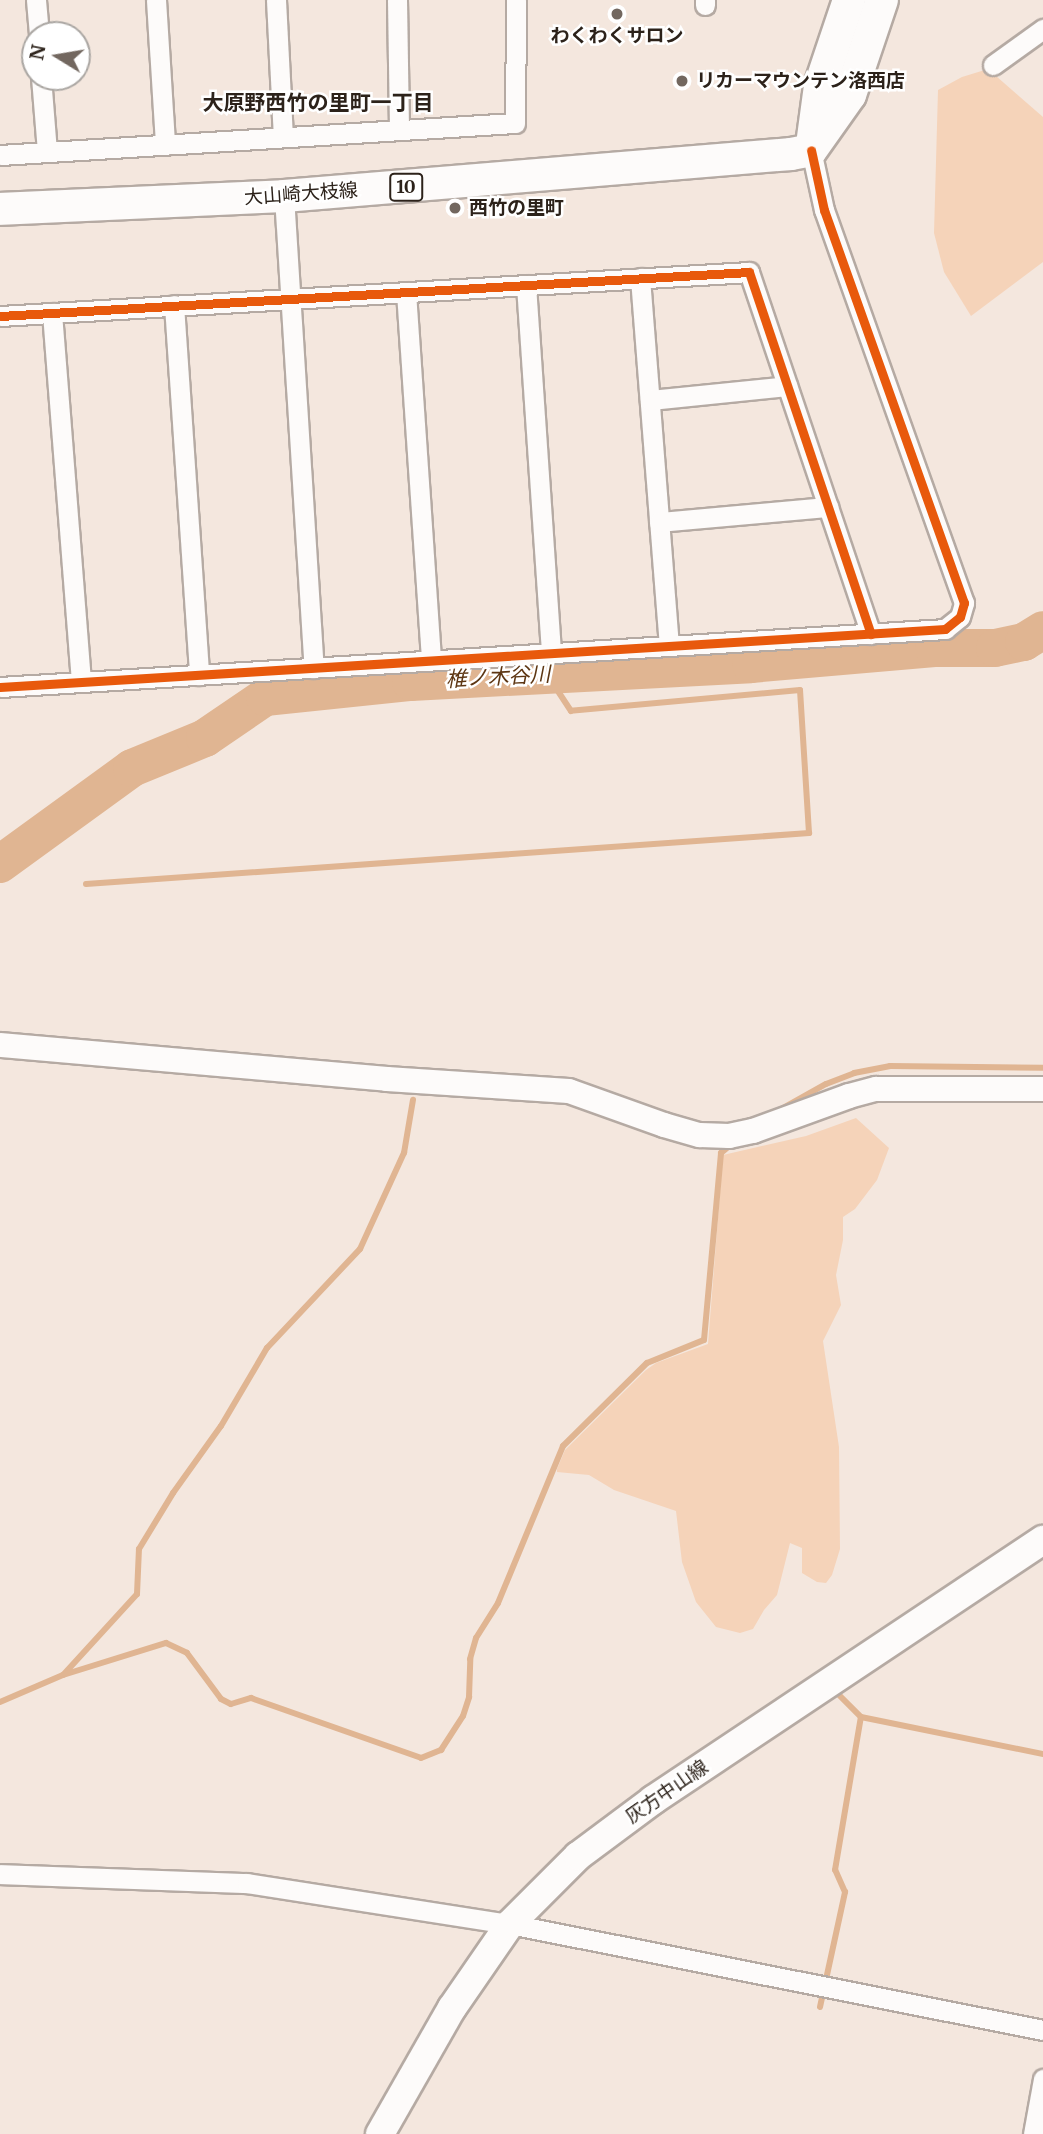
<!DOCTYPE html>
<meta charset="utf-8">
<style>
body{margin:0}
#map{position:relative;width:1043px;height:2134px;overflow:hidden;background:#f4e7de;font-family:Merriweather,"Noto Sans JP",serif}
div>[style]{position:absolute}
.green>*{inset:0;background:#f5d3b9}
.stream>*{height:6px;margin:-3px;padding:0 3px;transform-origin:3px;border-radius:3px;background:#e0b592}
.river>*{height:38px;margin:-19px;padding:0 19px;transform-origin:19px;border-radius:19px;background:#e0b592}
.roads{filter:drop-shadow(2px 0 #b5aaa3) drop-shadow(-2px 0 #b5aaa3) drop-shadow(0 2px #b5aaa3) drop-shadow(0 -2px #b5aaa3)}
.minor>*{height:19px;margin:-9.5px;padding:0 9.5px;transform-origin:9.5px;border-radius:9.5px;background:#fdfbfa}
.tertiary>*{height:24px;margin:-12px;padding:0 12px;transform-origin:12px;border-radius:12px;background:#fdfbfa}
.secondary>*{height:28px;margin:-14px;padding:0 14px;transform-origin:14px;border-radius:14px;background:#fdfbfa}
.primary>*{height:32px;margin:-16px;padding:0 16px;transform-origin:16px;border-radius:16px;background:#fdfbfa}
.cycleway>*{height:9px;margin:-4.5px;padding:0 4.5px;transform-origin:4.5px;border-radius:4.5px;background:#e8590c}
.dots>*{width:19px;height:19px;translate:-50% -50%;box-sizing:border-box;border:4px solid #fff;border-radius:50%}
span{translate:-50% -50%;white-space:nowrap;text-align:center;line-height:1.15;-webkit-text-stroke:5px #fff;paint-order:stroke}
.shield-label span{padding:2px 5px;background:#fff;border:2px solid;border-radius:5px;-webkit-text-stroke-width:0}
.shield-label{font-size:18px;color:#2c221a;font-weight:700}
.poi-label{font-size:19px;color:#2c221a;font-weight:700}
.left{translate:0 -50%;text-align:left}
.street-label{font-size:19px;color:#2c221a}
.neighbourhood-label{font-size:21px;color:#2c221a;font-weight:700}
.water-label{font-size:21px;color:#5d3613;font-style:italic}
.north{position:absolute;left:21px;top:21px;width:70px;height:70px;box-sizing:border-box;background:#fff;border:2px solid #aba7a3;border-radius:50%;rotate:281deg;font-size:19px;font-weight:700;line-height:28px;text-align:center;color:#2c221a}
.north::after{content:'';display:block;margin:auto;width:24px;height:32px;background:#72675f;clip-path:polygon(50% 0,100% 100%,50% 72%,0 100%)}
</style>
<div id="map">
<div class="green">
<div style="clip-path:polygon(988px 69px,1043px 117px,1043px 262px,971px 316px,944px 272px,934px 233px,938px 90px,962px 77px)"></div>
<div style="clip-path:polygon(856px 1118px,889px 1148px,877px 1180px,855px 1209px,843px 1217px,843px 1240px,836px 1275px,841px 1305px,823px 1341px,839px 1447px,840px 1549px,832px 1575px,826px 1583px,817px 1582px,802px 1573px,802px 1548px,790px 1543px,777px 1595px,764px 1610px,753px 1629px,740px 1633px,716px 1627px,696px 1602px,682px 1562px,676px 1511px,614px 1490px,589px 1475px,557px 1472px,557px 1469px,565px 1450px,646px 1370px,656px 1363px,708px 1344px,723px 1155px,806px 1136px)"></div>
</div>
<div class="stream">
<div style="left:86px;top:884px;width:725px;rotate:-4.03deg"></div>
<div style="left:809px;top:833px;width:143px;rotate:-93.6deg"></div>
<div style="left:800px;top:690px;width:230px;rotate:174.8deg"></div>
<div style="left:571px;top:711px;width:42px;rotate:-123.3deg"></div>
<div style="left:781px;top:1109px;width:51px;rotate:-29.1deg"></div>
<div style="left:826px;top:1084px;width:30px;rotate:-21deg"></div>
<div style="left:854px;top:1073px;width:37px;rotate:-11deg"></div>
<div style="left:890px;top:1066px;width:153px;rotate:0.7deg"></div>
<div style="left:64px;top:1674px;width:108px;rotate:-47.6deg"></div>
<div style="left:137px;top:1594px;width:45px;rotate:-87.5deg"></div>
<div style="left:139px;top:1549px;width:66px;rotate:-58.7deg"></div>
<div style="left:173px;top:1493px;width:82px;rotate:-54.4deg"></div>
<div style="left:221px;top:1426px;width:91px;rotate:-59.5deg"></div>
<div style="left:267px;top:1348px;width:136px;rotate:-46.8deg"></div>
<div style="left:360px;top:1249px;width:106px;rotate:-65.4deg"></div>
<div style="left:404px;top:1153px;width:54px;rotate:-80.4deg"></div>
<div style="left:838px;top:1694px;width:33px;rotate:45deg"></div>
<div style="left:861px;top:1717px;width:186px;rotate:11.5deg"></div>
<div style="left:0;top:1702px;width:69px;rotate:-23.2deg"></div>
<div style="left:63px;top:1675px;width:108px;rotate:-17.3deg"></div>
<div style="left:166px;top:1643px;width:23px;rotate:25deg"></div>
<div style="left:187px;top:1653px;width:57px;rotate:53.5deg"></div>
<div style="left:221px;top:1699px;width:11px;rotate:27deg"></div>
<div style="left:231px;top:1704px;width:21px;rotate:-17deg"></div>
<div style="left:251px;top:1698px;width:180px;rotate:19.4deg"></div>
<div style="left:421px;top:1758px;width:22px;rotate:-22deg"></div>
<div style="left:441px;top:1750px;width:40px;rotate:-57.1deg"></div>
<div style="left:463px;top:1716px;width:20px;rotate:-72deg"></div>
<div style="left:469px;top:1697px;width:38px;rotate:-88deg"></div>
<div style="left:470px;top:1659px;width:22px;rotate:-74deg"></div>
<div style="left:476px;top:1638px;width:41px;rotate:-57.8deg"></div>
<div style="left:498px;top:1603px;width:170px;rotate:-67.5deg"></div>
<div style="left:563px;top:1446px;width:118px;rotate:-44.7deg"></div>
<div style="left:647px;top:1363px;width:61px;rotate:-22deg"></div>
<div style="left:704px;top:1340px;width:188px;rotate:-84.8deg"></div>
<div style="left:721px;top:1153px;width:16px;rotate:-40deg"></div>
<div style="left:820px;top:2007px;width:118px;rotate:-77.7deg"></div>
<div style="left:845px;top:1892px;width:24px;rotate:-114deg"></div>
<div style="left:835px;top:1870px;width:155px;rotate:-80.4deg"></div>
</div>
<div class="river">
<div style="left:0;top:864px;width:163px;rotate:-36deg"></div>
<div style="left:132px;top:768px;width:79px;rotate:-22.3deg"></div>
<div style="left:205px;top:738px;width:73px;rotate:-34.3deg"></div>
<div style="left:265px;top:697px;width:147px;rotate:-5.9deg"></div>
<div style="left:411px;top:682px;width:340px;rotate:-3deg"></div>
<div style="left:751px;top:664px;width:184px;rotate:-5deg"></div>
<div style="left:934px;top:648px;width:61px"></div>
<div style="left:995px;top:648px;width:30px;rotate:-12deg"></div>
<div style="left:1024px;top:642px;width:22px;rotate:-32deg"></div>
</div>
<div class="roads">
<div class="minor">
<div style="left:36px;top:0;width:35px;rotate:85deg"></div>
<div style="left:156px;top:0;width:145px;rotate:86.4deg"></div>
<div style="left:276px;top:0;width:137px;rotate:87.1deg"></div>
<div style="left:397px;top:0;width:130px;rotate:89.1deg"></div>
<div style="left:705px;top:5px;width:5px;rotate:-90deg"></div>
<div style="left:993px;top:65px;width:62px;rotate:-35.8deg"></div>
<div style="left:41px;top:77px;width:75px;rotate:85.4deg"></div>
<div style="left:0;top:155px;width:516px;rotate:-3.56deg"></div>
<div style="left:515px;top:123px;width:123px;rotate:-89.5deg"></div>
<div style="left:284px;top:196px;width:473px;rotate:86.4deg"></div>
<div style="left:640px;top:278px;width:369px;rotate:85.5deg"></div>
<div style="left:526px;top:285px;width:369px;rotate:86.1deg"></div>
<div style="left:406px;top:292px;width:369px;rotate:86.1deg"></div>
<div style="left:174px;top:305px;width:371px;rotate:86.1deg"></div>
<div style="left:52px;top:313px;width:370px;rotate:85.5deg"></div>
<div style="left:0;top:316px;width:750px;rotate:-3.36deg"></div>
<div style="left:749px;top:272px;width:382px;rotate:71.4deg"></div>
<div style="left:650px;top:400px;width:138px;rotate:-5.8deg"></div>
<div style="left:659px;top:522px;width:170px;rotate:-5.1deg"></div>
<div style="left:0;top:687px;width:947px;rotate:-3.51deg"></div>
<div style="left:945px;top:629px;width:19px;rotate:-39deg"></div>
<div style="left:960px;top:617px;width:15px;rotate:-74deg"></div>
<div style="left:964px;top:603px;width:417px;rotate:-109.6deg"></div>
<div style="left:824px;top:210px;width:61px;rotate:-102.2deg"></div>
<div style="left:0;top:1874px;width:247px;rotate:2.1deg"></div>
<div style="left:247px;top:1883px;width:266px;rotate:8.9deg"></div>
<div style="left:510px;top:1924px;width:543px;rotate:11.25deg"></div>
<div style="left:1033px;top:2134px;width:56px;rotate:-79.7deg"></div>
</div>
<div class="tertiary">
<div style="left:0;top:1045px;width:388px;rotate:5deg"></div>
<div style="left:387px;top:1079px;width:182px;rotate:3.8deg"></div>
<div style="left:569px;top:1091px;width:101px;rotate:19.7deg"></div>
<div style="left:664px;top:1125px;width:37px;rotate:16deg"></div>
<div style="left:700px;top:1135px;width:29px;rotate:2deg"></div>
<div style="left:729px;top:1136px;width:25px;rotate:-12deg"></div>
<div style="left:753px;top:1131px;width:102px;rotate:-20deg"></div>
<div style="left:849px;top:1096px;width:28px;rotate:-15deg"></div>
<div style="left:876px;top:1089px;width:167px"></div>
</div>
<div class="secondary">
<div style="left:380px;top:2134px;width:145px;rotate:-60.3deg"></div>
<div style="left:452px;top:2008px;width:102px;rotate:-55.4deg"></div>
<div style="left:510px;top:1924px;width:96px;rotate:-45deg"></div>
<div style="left:578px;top:1856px;width:94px;rotate:-36.7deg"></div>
<div style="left:653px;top:1800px;width:469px;rotate:-33.7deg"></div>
</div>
<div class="primary">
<div style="left:812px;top:145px;width:60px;rotate:-82.3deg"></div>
<div style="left:820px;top:86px;width:91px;rotate:-71.4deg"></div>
<div style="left:0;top:209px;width:284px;rotate:-2.6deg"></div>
<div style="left:284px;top:196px;width:509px;rotate:-4.74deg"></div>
<div style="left:791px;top:154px;width:20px;rotate:-11deg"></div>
<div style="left:811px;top:150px;width:67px;rotate:-54.7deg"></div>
<div style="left:850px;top:95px;width:100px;rotate:-71.4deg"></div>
</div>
</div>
<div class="cycleway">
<div style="left:0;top:316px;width:750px;rotate:-3.36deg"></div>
<div style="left:749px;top:272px;width:382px;rotate:71.4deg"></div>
<div style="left:0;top:687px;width:947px;rotate:-3.51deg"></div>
<div style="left:945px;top:629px;width:19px;rotate:-39deg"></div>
<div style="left:960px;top:617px;width:15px;rotate:-74deg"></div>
<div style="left:964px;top:603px;width:417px;rotate:-109.6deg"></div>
<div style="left:824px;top:210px;width:61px;rotate:-102.2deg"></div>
</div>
<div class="dots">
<div style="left:617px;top:14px;background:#72675f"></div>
<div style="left:682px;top:81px;background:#72675f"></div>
<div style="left:455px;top:208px;background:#72675f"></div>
</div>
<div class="shield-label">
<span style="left:406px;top:187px">10</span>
</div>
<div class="poi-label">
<span style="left:617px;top:36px">わくわくサロン</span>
<span class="left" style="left:696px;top:81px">リカーマウンテン洛西店</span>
<span class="left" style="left:469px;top:208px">西竹の里町</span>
</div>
<div class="street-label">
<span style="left:301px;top:194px;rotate:-4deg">大山崎大枝線</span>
<span style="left:667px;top:1792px;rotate:-35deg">灰方中山線</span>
</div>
<div class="neighbourhood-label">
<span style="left:318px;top:103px">大原野西竹の里町一丁目</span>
</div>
<div class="water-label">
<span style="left:498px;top:677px;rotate:-3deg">椎ノ木谷川</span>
</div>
<div class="north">N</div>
</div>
